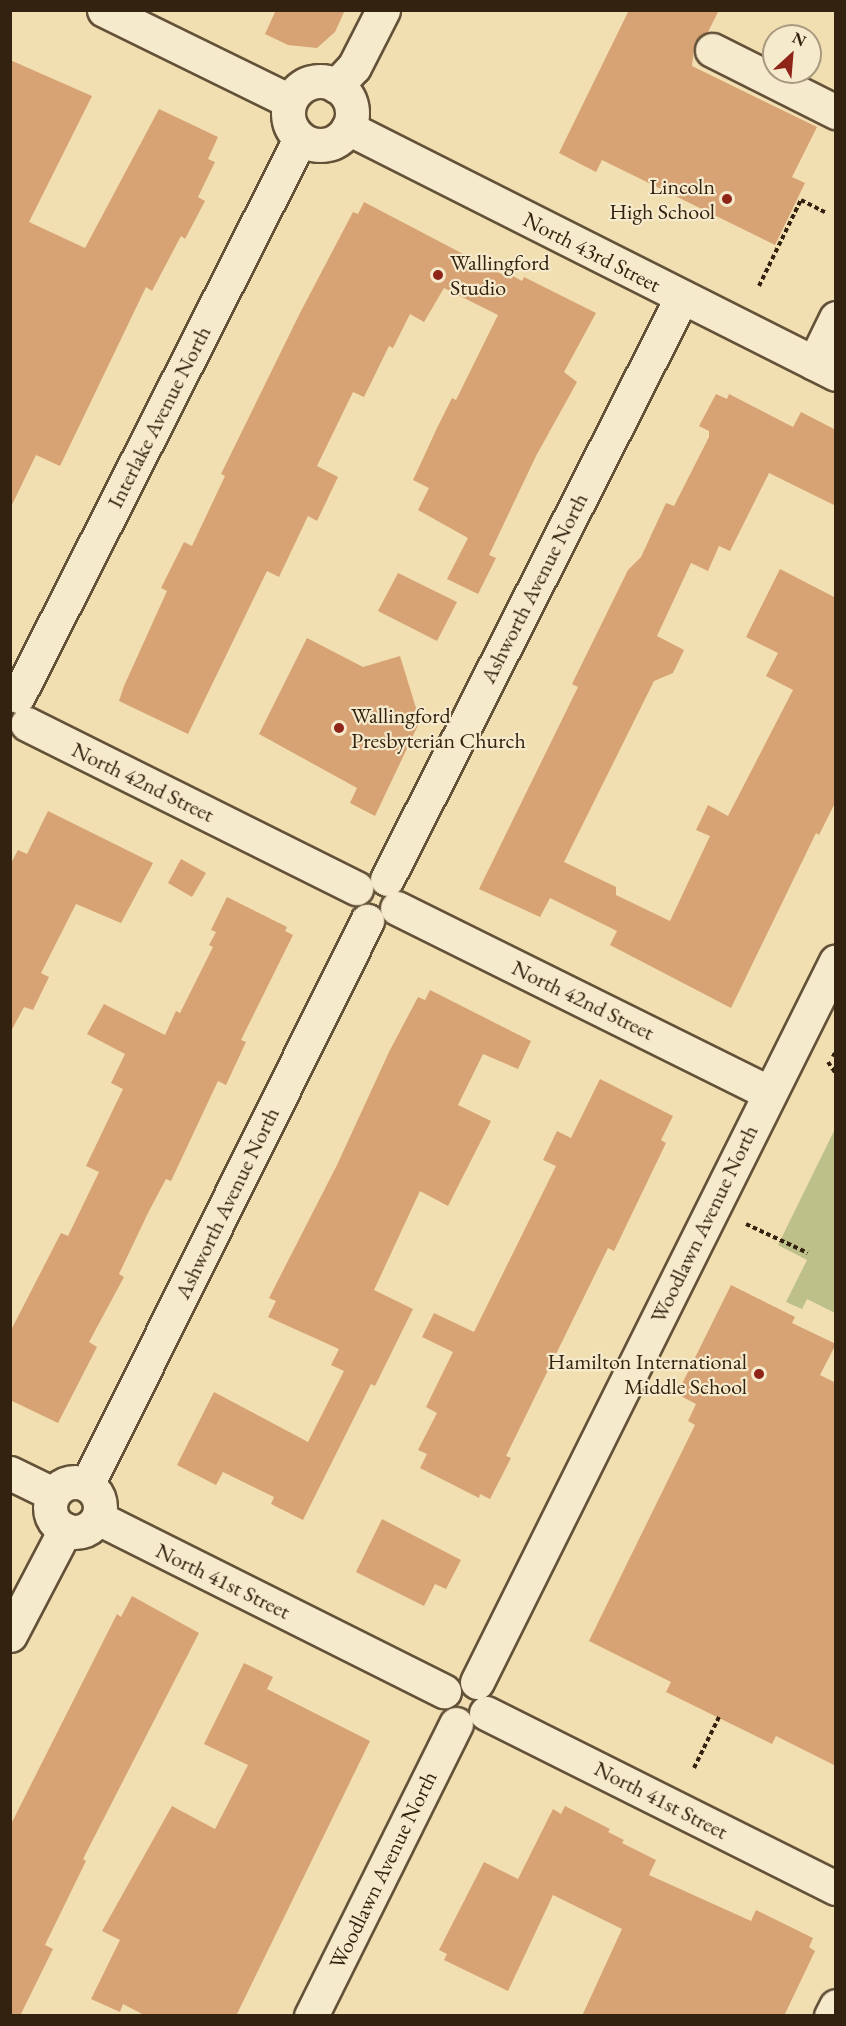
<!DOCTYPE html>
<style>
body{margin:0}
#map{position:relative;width:846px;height:2026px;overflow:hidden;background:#f1dfb1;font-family:"EB Garamond",serif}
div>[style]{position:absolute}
.green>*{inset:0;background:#bdc189}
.building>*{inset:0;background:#d7a374}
.path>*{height:4px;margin-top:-2px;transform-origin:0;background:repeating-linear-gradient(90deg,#342210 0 4.5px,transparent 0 7.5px)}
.roads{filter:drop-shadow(2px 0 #635138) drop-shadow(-2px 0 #635138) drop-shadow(0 2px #635138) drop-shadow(0 -2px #635138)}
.minor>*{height:33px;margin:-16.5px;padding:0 16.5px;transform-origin:16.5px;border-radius:16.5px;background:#f6eacc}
.minor>.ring{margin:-16.5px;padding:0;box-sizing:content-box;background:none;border:33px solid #f6eacc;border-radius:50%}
.dots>*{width:16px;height:16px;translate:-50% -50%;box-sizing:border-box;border:3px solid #f6eacc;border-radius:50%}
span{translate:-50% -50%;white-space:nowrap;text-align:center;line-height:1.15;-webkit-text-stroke:4.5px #f6eacc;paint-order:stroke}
.poi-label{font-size:22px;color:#342210}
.right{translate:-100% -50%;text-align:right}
.left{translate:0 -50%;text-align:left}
.street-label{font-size:22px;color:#342210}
.frame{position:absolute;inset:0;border:12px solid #342210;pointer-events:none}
.north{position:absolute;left:762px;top:24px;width:60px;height:60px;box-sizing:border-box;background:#f6eacc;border:2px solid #a89a81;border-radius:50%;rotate:26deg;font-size:16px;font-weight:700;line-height:24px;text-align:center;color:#342210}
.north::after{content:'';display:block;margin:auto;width:21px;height:27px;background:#8f2418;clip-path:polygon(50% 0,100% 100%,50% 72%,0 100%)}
</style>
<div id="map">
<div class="green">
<div style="clip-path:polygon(835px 1129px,835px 1313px,807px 1299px,802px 1309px,786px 1302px,807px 1260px,778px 1245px)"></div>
</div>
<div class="building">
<div style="clip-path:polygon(276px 10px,345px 10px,335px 32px,317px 48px,288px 45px,265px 34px)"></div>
<div style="clip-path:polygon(629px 10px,719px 10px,708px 32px,695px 42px,692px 66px,817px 127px,792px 177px,805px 183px,775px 245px,602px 160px,596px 172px,559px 153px)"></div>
<div style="clip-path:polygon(10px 60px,92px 96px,29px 222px,85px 248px,159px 109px,218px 137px,208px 159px,215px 162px,198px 197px,205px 201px,185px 239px,181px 236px,152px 291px,146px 287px,60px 466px,36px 455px,10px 509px)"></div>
<div style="clip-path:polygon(364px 202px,511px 279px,513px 276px,522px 281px,524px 277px,596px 313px,564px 372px,577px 382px,536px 456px,489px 555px,496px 558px,478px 594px,447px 579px,468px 538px,418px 510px,429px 488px,413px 480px,438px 426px,452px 398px,456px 400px,498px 315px,444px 288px,424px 322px,410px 314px,393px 348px,389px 346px,364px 397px,353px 392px,317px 466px,338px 477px,317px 521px,308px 516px,279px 577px,267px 571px,188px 734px,119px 701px,124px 686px,167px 591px,161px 588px,184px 542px,192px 546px,225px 476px,221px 474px,300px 313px,353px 212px,358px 214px)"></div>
<div style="clip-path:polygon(716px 394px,727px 399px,729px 394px,793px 427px,801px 412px,836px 430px,836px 506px,769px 473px,730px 551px,719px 546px,708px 571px,691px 563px,657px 636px,684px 650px,673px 673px,654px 681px,564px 862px,616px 887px,616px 895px,670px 921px,710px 836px,696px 830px,708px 805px,728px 816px,793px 690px,766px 676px,778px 653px,746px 637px,780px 569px,836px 598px,836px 801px,819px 835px,816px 833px,731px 1008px,610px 945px,617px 931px,550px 898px,540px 917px,479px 889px,578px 687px,572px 684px,628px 570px,641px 557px,666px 503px,674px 506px,709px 437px,709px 431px,699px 426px)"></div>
<div style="clip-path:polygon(398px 573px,457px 602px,437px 641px,378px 611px)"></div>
<div style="clip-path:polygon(307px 638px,363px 667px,400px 656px,420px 721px,375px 816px,350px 803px,357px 788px,259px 734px)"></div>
<div style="clip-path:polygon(48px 811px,153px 863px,121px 923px,76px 904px,41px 973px,49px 977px,33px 1010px,24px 1007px,10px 1033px,10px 865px,18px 850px,27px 854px)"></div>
<div style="clip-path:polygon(181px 859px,206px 873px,192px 897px,168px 883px)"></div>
<div style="clip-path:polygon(227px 897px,287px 927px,285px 931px,293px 935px,241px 1040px,246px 1042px,226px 1085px,218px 1081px,171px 1181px,166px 1179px,148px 1213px,119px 1274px,124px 1277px,89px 1342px,97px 1347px,58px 1423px,10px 1400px,10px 1332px,61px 1233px,68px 1236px,99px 1172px,86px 1166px,123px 1089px,111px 1083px,125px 1054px,87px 1034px,104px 1004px,165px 1035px,176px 1011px,180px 1013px,213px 947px,209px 945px,216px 932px,211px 930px)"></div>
<div style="clip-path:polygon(430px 990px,531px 1041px,518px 1069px,483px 1054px,458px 1105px,491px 1121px,448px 1206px,420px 1191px,374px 1290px,413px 1309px,375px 1386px,371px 1384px,303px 1520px,271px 1504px,274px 1497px,223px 1472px,216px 1485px,177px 1465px,214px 1392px,308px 1442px,344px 1371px,331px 1365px,339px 1349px,268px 1317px,276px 1301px,269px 1298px,337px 1165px,389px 1052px,418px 997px,425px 1000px)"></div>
<div style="clip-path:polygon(600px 1079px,673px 1116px,661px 1140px,666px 1143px,614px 1251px,608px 1248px,506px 1456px,511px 1458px,490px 1499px,480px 1494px,479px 1498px,420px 1468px,427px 1454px,418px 1450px,437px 1413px,426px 1407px,453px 1352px,422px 1337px,434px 1313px,474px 1332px,556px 1166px,543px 1160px,557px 1131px,571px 1138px)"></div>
<div style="clip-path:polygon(731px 1285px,795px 1317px,792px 1323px,836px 1344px,820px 1375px,836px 1383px,836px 1766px,776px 1736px,772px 1744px,666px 1692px,671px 1682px,589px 1641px,695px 1425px,688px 1421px,696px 1404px,677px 1394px)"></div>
<div style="clip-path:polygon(382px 1519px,461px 1560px,446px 1589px,435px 1584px,424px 1606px,356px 1572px)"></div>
<div style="clip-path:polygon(132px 1596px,199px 1633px,83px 1859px,86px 1861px,45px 1945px,53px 1949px,20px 2016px,10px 2016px,10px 1826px,117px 1614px,121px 1617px)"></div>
<div style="clip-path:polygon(244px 1663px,273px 1677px,267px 1689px,370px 1741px,236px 2016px,146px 2016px,123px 2004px,120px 2012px,91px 1999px,120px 1940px,102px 1931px,172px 1806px,215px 1829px,248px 1765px,204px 1744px)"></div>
<div style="clip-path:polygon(565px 1806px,610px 1829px,608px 1832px,624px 1840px,622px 1843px,656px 1860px,649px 1875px,751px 1921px,756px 1910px,813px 1938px,809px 1947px,815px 1951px,784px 2016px,582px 2016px,622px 1929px,553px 1895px,508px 1991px,444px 1960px,447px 1954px,439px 1950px,484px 1862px,518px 1879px,553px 1809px,561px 1814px)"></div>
</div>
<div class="path">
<div style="left:759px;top:286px;width:96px;rotate:-64deg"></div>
<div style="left:801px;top:200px;width:27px;rotate:27deg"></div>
<div style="left:832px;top:1054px;width:4px;rotate:27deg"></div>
<div style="left:828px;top:1062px;width:14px;rotate:56deg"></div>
<div style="left:746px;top:1224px;width:68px;rotate:25.1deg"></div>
<div style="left:694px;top:1768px;width:57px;rotate:-63.9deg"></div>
</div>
<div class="roads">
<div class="minor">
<div style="left:104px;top:10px;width:207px;rotate:26.1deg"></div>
<div style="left:712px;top:50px;width:139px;rotate:26.6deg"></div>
<div class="ring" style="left:288px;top:81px;width:31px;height:31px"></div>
<div style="left:336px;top:86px;width:26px;rotate:-47deg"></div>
<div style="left:354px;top:67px;width:64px;rotate:-63deg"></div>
<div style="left:348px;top:128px;width:546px;rotate:26.75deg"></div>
<div style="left:814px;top:363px;width:50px;rotate:-63.9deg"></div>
<div style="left:18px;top:696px;width:624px;rotate:-63.15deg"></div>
<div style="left:27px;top:724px;width:368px;rotate:26.5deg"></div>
<div style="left:387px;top:879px;width:652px;rotate:-63.12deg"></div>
<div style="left:397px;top:908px;width:415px;rotate:26.4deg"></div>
<div style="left:10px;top:1473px;width:48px;rotate:26deg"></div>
<div class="ring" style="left:50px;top:1482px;width:17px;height:17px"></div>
<div style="left:87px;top:1485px;width:630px;rotate:-63.6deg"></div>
<div style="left:98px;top:1518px;width:387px;rotate:26.6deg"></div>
<div style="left:10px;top:1635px;width:119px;rotate:-62.4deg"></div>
<div style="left:477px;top:1682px;width:805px;rotate:-63.53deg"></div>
<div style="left:486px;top:1713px;width:391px;rotate:26.6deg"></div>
<div style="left:311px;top:2016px;width:326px;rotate:-63.6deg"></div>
<div style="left:831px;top:2016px;width:11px;rotate:-63deg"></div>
</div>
</div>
<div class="dots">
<div style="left:727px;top:199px;background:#8f2418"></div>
<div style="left:438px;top:275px;background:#8f2418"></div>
<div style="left:339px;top:728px;background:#8f2418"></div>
<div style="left:759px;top:1374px;background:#8f2418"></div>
</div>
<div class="poi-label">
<span class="right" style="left:715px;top:199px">Lincoln<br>High School</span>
<span class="left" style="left:450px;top:275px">Wallingford<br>Studio</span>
<span class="left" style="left:351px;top:728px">Wallingford<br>Presbyterian Church</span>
<span class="right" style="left:747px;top:1374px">Hamilton International<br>Middle School</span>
</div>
<div class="street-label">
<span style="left:592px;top:252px;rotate:27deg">North 43rd Street</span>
<span style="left:159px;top:417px;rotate:-63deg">Interlake Avenue North</span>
<span style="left:534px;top:588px;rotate:-63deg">Ashworth Avenue North</span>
<span style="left:143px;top:782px;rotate:26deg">North 42nd Street</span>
<span style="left:583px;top:1000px;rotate:26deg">North 42nd Street</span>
<span style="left:227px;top:1203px;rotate:-64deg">Ashworth Avenue North</span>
<span style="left:704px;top:1224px;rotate:-64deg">Woodlawn Avenue North</span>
<span style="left:223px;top:1581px;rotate:26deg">North 41st Street</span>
<span style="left:661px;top:1800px;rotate:27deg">North 41st Street</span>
<span style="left:383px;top:1870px;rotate:-64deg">Woodlawn Avenue North</span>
</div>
<div class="frame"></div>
<div class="north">N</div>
</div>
